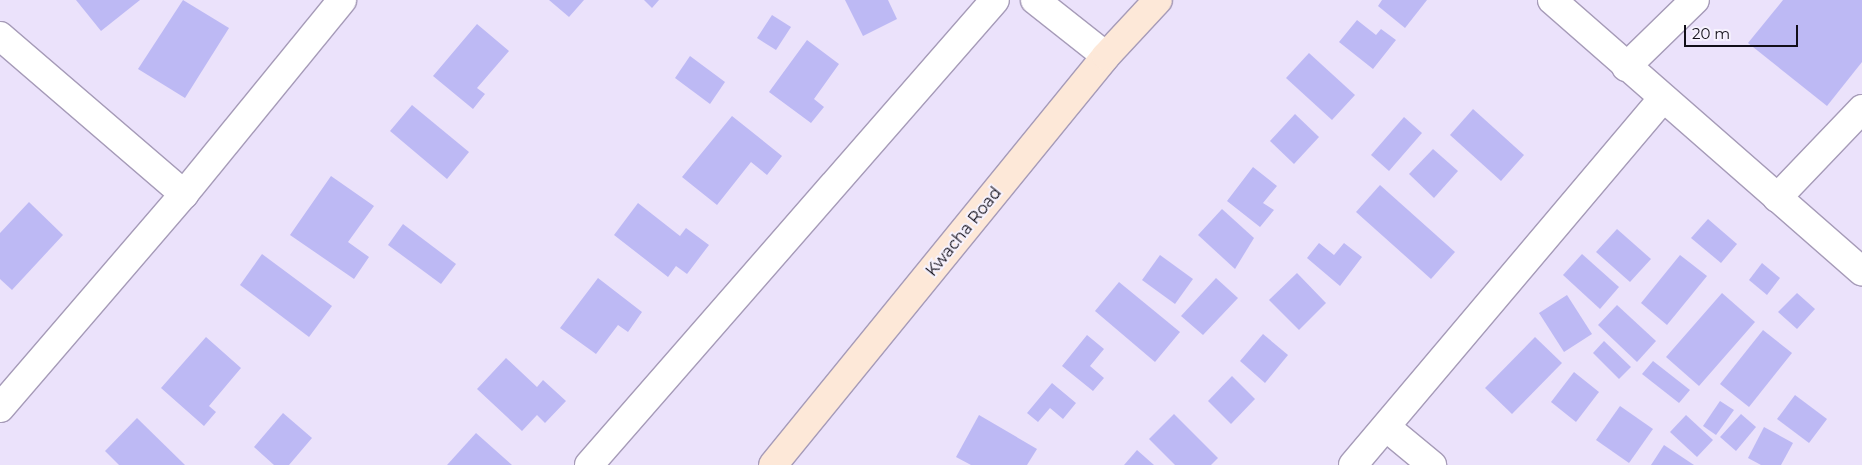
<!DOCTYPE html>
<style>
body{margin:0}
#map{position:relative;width:1862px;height:465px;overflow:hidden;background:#ebe2fb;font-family:Montserrat,sans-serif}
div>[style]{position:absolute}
.building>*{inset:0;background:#bdb9f4}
.roads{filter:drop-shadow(1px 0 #a69bb8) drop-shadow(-1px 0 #a69bb8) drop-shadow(0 1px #a69bb8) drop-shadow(0 -1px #a69bb8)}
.street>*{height:28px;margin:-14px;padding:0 14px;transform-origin:14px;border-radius:14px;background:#fff}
.secondary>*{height:28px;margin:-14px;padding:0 14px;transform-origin:14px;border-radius:14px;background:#fde8d8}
span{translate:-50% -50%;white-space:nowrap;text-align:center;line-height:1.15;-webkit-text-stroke:4px #f6f2fe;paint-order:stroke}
.street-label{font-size:16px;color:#120f19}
.scale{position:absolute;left:1684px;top:25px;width:114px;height:22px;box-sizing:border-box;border:2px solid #120f19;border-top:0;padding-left:6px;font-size:15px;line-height:18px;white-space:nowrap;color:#120f19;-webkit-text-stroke:4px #f6f2fe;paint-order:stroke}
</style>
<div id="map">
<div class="building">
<div style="clip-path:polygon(76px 0,140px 0,101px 31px)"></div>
<div style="clip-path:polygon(183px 0,229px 28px,185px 98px,138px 69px)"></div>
<div style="clip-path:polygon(549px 0,584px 0,569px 17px)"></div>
<div style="clip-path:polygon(644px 0,659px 0,652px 8px)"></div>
<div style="clip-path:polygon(845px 0,888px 0,897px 19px,863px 36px)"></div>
<div style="clip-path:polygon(1382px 0,1427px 0,1405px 28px,1378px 6px)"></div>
<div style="clip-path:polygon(1783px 0,1862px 0,1862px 62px,1827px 106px,1748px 43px)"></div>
<div style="clip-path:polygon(772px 15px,791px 27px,776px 50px,757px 38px)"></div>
<div style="clip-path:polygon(1357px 20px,1376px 35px,1381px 29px,1396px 40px,1373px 69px,1339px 42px)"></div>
<div style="clip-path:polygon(477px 24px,509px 51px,477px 88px,485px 94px,473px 109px,433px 76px)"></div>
<div style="clip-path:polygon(807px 40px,839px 64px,814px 99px,824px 107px,811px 123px,769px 92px)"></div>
<div style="clip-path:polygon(1309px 53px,1355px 95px,1332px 120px,1286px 78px)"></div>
<div style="clip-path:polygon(690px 56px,725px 82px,710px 104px,675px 78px)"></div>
<div style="clip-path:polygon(412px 105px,469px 152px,447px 179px,390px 131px)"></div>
<div style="clip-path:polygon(1473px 109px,1524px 155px,1501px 181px,1450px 135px)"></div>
<div style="clip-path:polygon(1295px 114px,1319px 137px,1294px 164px,1270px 141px)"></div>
<div style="clip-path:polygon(732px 116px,782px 156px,767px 175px,751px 162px,717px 205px,682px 177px)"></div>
<div style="clip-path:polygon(1404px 117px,1422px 133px,1389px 171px,1371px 155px)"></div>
<div style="clip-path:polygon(1433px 149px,1458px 171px,1434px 198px,1409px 174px)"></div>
<div style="clip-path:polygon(1253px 167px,1277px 186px,1263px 203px,1274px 210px,1260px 227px,1227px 201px)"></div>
<div style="clip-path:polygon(331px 176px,374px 206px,348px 242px,369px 257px,354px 279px,290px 235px)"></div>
<div style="clip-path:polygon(1380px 185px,1455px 252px,1431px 279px,1356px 212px)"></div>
<div style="clip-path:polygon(29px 202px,63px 235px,12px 290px,0 279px,0 233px)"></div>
<div style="clip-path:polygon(638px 203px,680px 236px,686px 228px,709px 245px,687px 274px,676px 266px,668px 277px,614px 235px)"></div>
<div style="clip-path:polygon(1222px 209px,1254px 238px,1235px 269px,1198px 235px)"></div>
<div style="clip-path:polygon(1708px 219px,1737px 244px,1721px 263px,1691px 238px)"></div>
<div style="clip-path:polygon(403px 224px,456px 264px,441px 284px,388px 245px)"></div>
<div style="clip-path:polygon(1617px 229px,1651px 259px,1630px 282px,1596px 252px)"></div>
<div style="clip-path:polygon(1319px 243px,1334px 255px,1344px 243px,1362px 257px,1340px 286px,1307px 258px)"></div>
<div style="clip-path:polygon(262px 254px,332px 306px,309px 337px,240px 285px)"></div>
<div style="clip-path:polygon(1582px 254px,1619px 287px,1600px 309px,1563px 275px)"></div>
<div style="clip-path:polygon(1160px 255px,1193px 279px,1175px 304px,1142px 280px)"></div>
<div style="clip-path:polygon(1680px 255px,1707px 276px,1667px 325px,1641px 303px)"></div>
<div style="clip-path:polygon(1762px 263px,1780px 278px,1767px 295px,1749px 280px)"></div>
<div style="clip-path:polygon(1297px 273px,1326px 303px,1299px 330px,1269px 300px)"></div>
<div style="clip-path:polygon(598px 278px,642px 312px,628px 332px,618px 325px,596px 354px,560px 328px)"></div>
<div style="clip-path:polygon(1216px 278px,1238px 298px,1203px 335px,1181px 316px)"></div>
<div style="clip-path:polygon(1119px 282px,1180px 332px,1155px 362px,1095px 311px)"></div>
<div style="clip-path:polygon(1722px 293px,1755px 322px,1699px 386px,1666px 357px)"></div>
<div style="clip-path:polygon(1797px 293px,1815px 309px,1797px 329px,1778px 312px)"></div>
<div style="clip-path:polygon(1567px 295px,1592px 334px,1564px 352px,1539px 313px)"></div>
<div style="clip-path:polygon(1617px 305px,1656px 341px,1637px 362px,1598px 325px)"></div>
<div style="clip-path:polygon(1763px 330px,1792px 353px,1749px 407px,1720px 384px)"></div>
<div style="clip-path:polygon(1263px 334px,1288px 355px,1265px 383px,1240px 361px)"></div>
<div style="clip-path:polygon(1087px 335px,1104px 349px,1090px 366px,1104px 378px,1093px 391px,1062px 366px)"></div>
<div style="clip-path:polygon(206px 337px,241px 368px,209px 406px,216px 412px,204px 426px,161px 388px)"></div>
<div style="clip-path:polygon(1535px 337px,1562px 363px,1512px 414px,1485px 388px)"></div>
<div style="clip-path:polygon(1604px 341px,1631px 367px,1619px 379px,1593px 353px)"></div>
<div style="clip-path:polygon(506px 358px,537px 387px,543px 380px,566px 401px,545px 423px,537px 415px,522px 431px,477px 389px)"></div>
<div style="clip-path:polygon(1653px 361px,1690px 390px,1679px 403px,1642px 374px)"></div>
<div style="clip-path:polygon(1574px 372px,1599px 392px,1576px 422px,1551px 402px)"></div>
<div style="clip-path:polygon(1232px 376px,1255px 399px,1231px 424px,1208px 401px)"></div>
<div style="clip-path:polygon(1052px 383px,1076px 403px,1063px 419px,1050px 408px,1038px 422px,1027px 413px)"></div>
<div style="clip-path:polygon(1795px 395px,1827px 419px,1809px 443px,1777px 419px)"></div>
<div style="clip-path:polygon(1720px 401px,1734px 410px,1716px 435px,1703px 426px)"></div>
<div style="clip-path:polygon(1620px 406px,1653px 429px,1629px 463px,1596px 440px)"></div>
<div style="clip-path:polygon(283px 413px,312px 438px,289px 465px,274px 465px,254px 447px)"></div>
<div style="clip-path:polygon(1174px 414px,1218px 458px,1211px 465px,1175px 465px,1149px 439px)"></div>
<div style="clip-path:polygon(1741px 414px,1756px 427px,1736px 451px,1720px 437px)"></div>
<div style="clip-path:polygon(979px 415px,1037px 449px,1027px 465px,971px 465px,956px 457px)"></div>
<div style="clip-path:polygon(1686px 415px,1713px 440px,1697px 457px,1670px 432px)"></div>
<div style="clip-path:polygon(137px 418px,185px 465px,119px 465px,105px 451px)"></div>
<div style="clip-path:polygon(1764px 427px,1793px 443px,1781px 465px,1761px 465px,1748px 458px)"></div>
<div style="clip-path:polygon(476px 433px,512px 465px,447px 465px)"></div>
<div style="clip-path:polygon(1664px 445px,1694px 465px,1651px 465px)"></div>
<div style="clip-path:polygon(1137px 450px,1154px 465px,1124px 465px)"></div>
</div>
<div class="roads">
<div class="street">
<div style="left:1035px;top:0;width:90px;rotate:38.3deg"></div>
<div style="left:1552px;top:0;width:412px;rotate:41.2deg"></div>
<div style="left:0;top:36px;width:243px;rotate:40.7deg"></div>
<div style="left:1626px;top:67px;width:96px;rotate:-44.2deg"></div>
<div style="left:1777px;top:198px;width:123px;rotate:-46.3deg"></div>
<div style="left:0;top:408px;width:282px;rotate:-49.3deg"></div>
<div style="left:184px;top:194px;width:250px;rotate:-50.8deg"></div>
<div style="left:1386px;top:427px;width:60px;rotate:39.6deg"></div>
<div style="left:589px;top:465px;width:617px;rotate:-48.88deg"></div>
<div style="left:1353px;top:465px;width:479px;rotate:-49.8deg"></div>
</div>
<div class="secondary">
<div style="left:773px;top:465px;width:527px;rotate:-50.85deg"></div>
<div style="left:1106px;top:56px;width:76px;rotate:-47.1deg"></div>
</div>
</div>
<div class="street-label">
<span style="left:964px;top:232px;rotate:-51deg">Kwacha Road</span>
</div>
<div class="scale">20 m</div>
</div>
